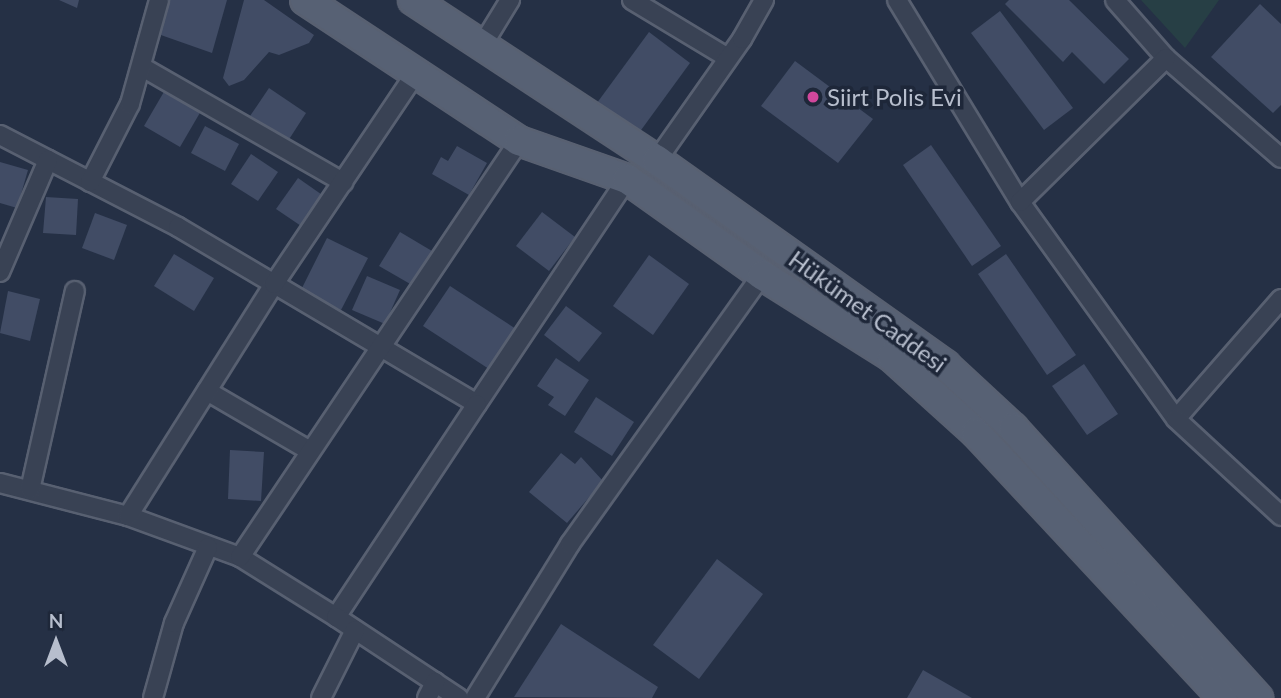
<!DOCTYPE html>
<meta charset="utf-8">
<style>
body{margin:0}
#map{position:relative;width:1281px;height:698px;overflow:hidden;background:#253045;font-family:Lato,sans-serif}
div>[style]{position:absolute}
.green>*{inset:0;background:#273f45}
.building>*{inset:0;background:#414c65}
.roads{filter:drop-shadow(2px 0 #586071) drop-shadow(-2px 0 #586071) drop-shadow(0 2px #586071) drop-shadow(0 -2px #586071)}
.street>*{height:18px;margin:-9px;padding:0 9px;transform-origin:9px;border-radius:9px;background:#394254}
.primary>*{height:28px;margin:-14px;padding:0 14px;transform-origin:14px;border-radius:14px;background:#576174}
.dots>*{width:19px;height:19px;translate:-50% -50%;box-sizing:border-box;border:4px solid #1e2739;border-radius:50%}
span{translate:-50% -50%;white-space:nowrap;text-align:center;line-height:1.15;-webkit-text-stroke:7px #1e2739;paint-order:stroke}
.poi-label{font-size:24px;color:#b7becd}
.left{translate:0 -50%;text-align:left}
.street-label{font-size:24px;color:#b7becd}
.north{position:absolute;left:21px;top:607px;width:70px;height:70px;-webkit-text-stroke:5px #1e2739;paint-order:stroke;rotate:0deg;font-size:19px;font-weight:700;line-height:28px;text-align:center;color:#b7becd}
.north::after{content:'';display:block;margin:auto;width:24px;height:32px;background:#b7becd;clip-path:polygon(50% 0,100% 100%,50% 72%,0 100%)}
</style>
<div id="map">
<div class="green">
<div style="clip-path:polygon(1141px 0,1219px 0,1185px 48px)"></div>
</div>
<div class="building">
<div style="clip-path:polygon(59px 0,79px 0,77px 8px)"></div>
<div style="clip-path:polygon(168px 0,227px 0,212px 53px,158px 34px)"></div>
<div style="clip-path:polygon(244px 0,264px 0,314px 35px,309px 43px,279px 55px,269px 52px,244px 80px,229px 86px,223px 78px)"></div>
<div style="clip-path:polygon(1009px 0,1069px 0,1129px 59px,1104px 84px,1072px 52px,1063px 62px,1005px 4px)"></div>
<div style="clip-path:polygon(1260px 4px,1281px 24px,1281px 105px,1273px 113px,1211px 57px)"></div>
<div style="clip-path:polygon(1000px 11px,1073px 108px,1044px 130px,971px 33px)"></div>
<div style="clip-path:polygon(649px 32px,690px 63px,636px 137px,594px 107px)"></div>
<div style="clip-path:polygon(795px 61px,873px 119px,838px 163px,761px 106px)"></div>
<div style="clip-path:polygon(269px 88px,306px 113px,286px 144px,248px 119px)"></div>
<div style="clip-path:polygon(165px 90px,201px 111px,180px 147px,144px 126px)"></div>
<div style="clip-path:polygon(205px 126px,239px 144px,225px 171px,191px 153px)"></div>
<div style="clip-path:polygon(931px 145px,1001px 246px,972px 266px,903px 165px)"></div>
<div style="clip-path:polygon(457px 146px,487px 163px,469px 195px,432px 174px,441px 157px,448px 161px)"></div>
<div style="clip-path:polygon(251px 154px,278px 172px,258px 201px,231px 184px)"></div>
<div style="clip-path:polygon(0 162px,28px 170px,17px 208px,0 203px)"></div>
<div style="clip-path:polygon(298px 178px,328px 199px,307px 230px,276px 209px)"></div>
<div style="clip-path:polygon(46px 197px,78px 199px,76px 235px,43px 233px)"></div>
<div style="clip-path:polygon(542px 212px,575px 237px,549px 271px,516px 246px)"></div>
<div style="clip-path:polygon(95px 213px,127px 225px,114px 260px,82px 248px)"></div>
<div style="clip-path:polygon(400px 232px,432px 251px,412px 285px,379px 266px)"></div>
<div style="clip-path:polygon(327px 238px,368px 258px,341px 310px,301px 290px)"></div>
<div style="clip-path:polygon(174px 254px,214px 278px,194px 311px,154px 286px)"></div>
<div style="clip-path:polygon(1006px 254px,1076px 355px,1047px 375px,978px 274px)"></div>
<div style="clip-path:polygon(649px 255px,689px 284px,653px 335px,613px 306px)"></div>
<div style="clip-path:polygon(367px 276px,400px 290px,385px 324px,352px 310px)"></div>
<div style="clip-path:polygon(450px 286px,516px 329px,489px 369px,423px 326px)"></div>
<div style="clip-path:polygon(8px 291px,40px 299px,30px 341px,0 333px)"></div>
<div style="clip-path:polygon(566px 306px,602px 333px,579px 362px,544px 335px)"></div>
<div style="clip-path:polygon(556px 358px,589px 380px,565px 416px,548px 405px,554px 397px,537px 386px)"></div>
<div style="clip-path:polygon(1084px 364px,1118px 414px,1087px 435px,1052px 386px)"></div>
<div style="clip-path:polygon(596px 397px,634px 422px,612px 456px,574px 432px)"></div>
<div style="clip-path:polygon(230px 450px,264px 452px,261px 501px,228px 499px)"></div>
<div style="clip-path:polygon(561px 453px,575px 464px,581px 457px,603px 481px,567px 523px,529px 492px)"></div>
<div style="clip-path:polygon(717px 559px,763px 594px,699px 679px,653px 645px)"></div>
<div style="clip-path:polygon(561px 624px,658px 687px,652px 698px,514px 697px)"></div>
<div style="clip-path:polygon(923px 670px,972px 698px,907px 698px)"></div>
</div>
<div class="roads">
<div class="street">
<div style="left:632px;top:0;width:112px;rotate:31.1deg"></div>
<div style="left:897px;top:0;width:237px;rotate:58.7deg"></div>
<div style="left:1020px;top:202px;width:267px;rotate:54.3deg"></div>
<div style="left:1115px;top:0;width:77px;rotate:48.7deg"></div>
<div style="left:1166px;top:58px;width:152px;rotate:41deg"></div>
<div style="left:483px;top:44px;width:52px;rotate:-58.5deg"></div>
<div style="left:142px;top:67px;width:232px;rotate:29.8deg"></div>
<div style="left:0;top:135px;width:200px;rotate:27.3deg"></div>
<div style="left:178px;top:227px;width:347px;rotate:30.6deg"></div>
<div style="left:477px;top:404px;width:270px;rotate:-56.3deg"></div>
<div style="left:657px;top:160px;width:148px;rotate:-54.9deg"></div>
<div style="left:742px;top:39px;width:45px;rotate:-60.6deg"></div>
<div style="left:90px;top:182px;width:88px;rotate:-62.9deg"></div>
<div style="left:130px;top:104px;width:108px;rotate:-74.4deg"></div>
<div style="left:1020px;top:202px;width:205px;rotate:-44.6deg"></div>
<div style="left:0;top:272px;width:122px;rotate:-66.8deg"></div>
<div style="left:1281px;top:299px;width:159px;rotate:131.2deg"></div>
<div style="left:1176px;top:419px;width:143px;rotate:42.7deg"></div>
<div style="left:207px;top:391px;width:119px;rotate:30.2deg"></div>
<div style="left:0;top:483px;width:132px;rotate:14.5deg"></div>
<div style="left:128px;top:516px;width:119px;rotate:20.1deg"></div>
<div style="left:240px;top:557px;width:113px;rotate:32deg"></div>
<div style="left:336px;top:617px;width:255px;rotate:-56.5deg"></div>
<div style="left:30px;top:490px;width:204px;rotate:-77.3deg"></div>
<div style="left:128px;top:516px;width:274px;rotate:-57.8deg"></div>
<div style="left:274px;top:284px;width:254px;rotate:-56.1deg"></div>
<div style="left:240px;top:557px;width:501px;rotate:-56.15deg"></div>
<div style="left:336px;top:617px;width:147px;rotate:33.4deg"></div>
<div style="left:153px;top:698px;width:78px;rotate:-74.4deg"></div>
<div style="left:174px;top:623px;width:83px;rotate:-65.9deg"></div>
<div style="left:321px;top:698px;width:76px;rotate:-63.4deg"></div>
<div style="left:427px;top:698px;width:18px;rotate:-63deg"></div>
<div style="left:475px;top:698px;width:181px;rotate:-58.3deg"></div>
<div style="left:570px;top:544px;width:330px;rotate:-54.5deg"></div>
</div>
<div class="primary">
<div style="left:305px;top:0;width:256px;rotate:33.4deg"></div>
<div style="left:519px;top:141px;width:114px;rotate:19.4deg"></div>
<div style="left:627px;top:179px;width:166px;rotate:35.4deg"></div>
<div style="left:762px;top:275px;width:154px;rotate:32.2deg"></div>
<div style="left:892px;top:357px;width:113px;rotate:42.1deg"></div>
<div style="left:976px;top:433px;width:362px;rotate:47deg"></div>
<div style="left:413px;top:0;width:292px;rotate:33.3deg"></div>
<div style="left:657px;top:160px;width:354px;rotate:35.4deg"></div>
<div style="left:945px;top:365px;width:93px;rotate:42.8deg"></div>
<div style="left:1013px;top:428px;width:365px;rotate:47.8deg"></div>
</div>
</div>
<div class="dots">
<div style="left:813px;top:97px;background:#d1479c"></div>
</div>
<div class="poi-label">
<span class="left" style="left:827px;top:97px">Siirt Polis Evi</span>
</div>
<div class="street-label">
<span style="left:868px;top:311px;rotate:36deg">Hükümet Caddesi</span>
</div>
<div class="north">N</div>
</div>
